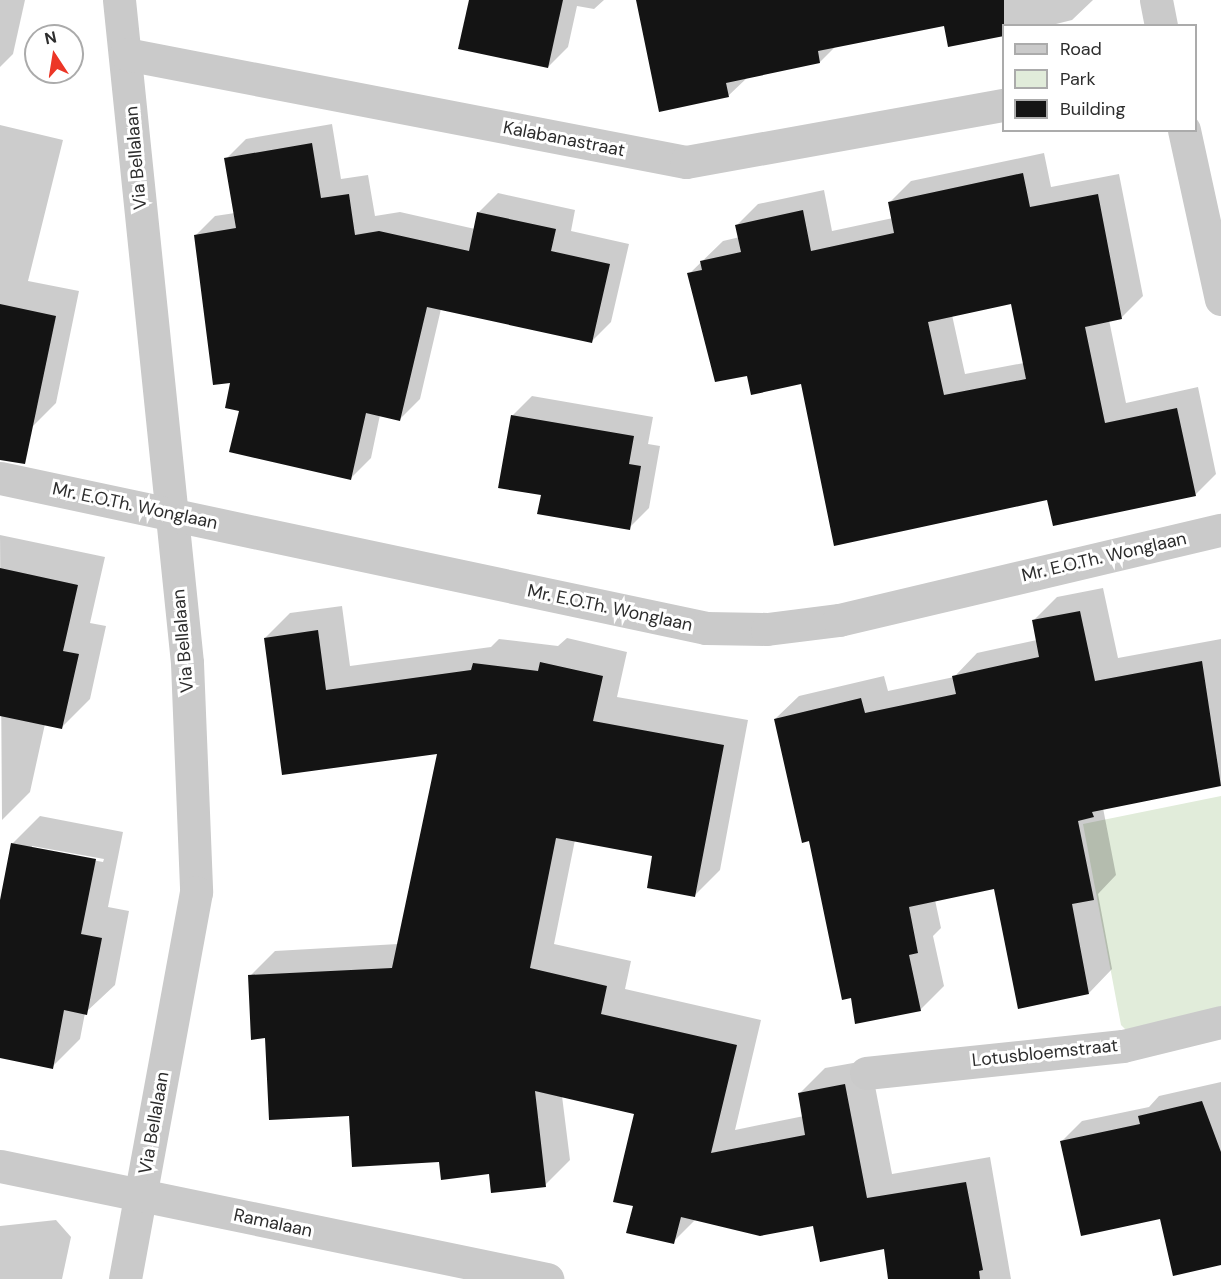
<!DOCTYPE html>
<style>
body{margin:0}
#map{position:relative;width:1221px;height:1279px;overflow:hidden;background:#fff;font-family:"DM Sans",sans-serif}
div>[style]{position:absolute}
.green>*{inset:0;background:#e1ecda}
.shadow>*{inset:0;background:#0003}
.building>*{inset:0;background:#141414}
.minor>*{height:33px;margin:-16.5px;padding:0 16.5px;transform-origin:16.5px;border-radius:16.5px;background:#cacaca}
.tertiary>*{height:33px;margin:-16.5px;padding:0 16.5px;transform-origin:16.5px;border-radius:16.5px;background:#cacaca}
span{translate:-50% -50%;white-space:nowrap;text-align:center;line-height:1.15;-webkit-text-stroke:6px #fff;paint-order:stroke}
.street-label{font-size:18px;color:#2d2d2d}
.legend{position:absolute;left:1002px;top:24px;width:195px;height:108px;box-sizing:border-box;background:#fff;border:2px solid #ababab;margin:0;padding:8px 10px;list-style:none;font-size:18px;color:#2d2d2d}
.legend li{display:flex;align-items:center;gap:12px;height:30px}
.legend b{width:30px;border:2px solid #ababab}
.north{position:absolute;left:24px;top:24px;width:60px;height:60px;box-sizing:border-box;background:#fff;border:2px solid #ababab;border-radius:50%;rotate:348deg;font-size:16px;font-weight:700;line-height:24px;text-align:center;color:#2d2d2d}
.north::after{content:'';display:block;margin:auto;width:21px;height:27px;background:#ec3627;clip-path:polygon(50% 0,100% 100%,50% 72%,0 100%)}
</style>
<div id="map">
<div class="green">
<div style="clip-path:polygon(1221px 796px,1221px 1011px,1128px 1032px,1121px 1025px,1083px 824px)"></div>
</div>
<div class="shadow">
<div style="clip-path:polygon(0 0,25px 0,13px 54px,0 67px)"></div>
<div style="clip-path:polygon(470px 0,604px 0,594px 9px,577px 6px,568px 47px,548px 67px)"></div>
<div style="clip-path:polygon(637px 0,1093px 0,1072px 20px,1048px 26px,945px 24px,836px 46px,820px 62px,748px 77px,728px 96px)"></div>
<div style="clip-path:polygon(332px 124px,341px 179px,368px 175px,375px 216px,400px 212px,475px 229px,478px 213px,498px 193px,575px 210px,571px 231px,629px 244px,611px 322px,591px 342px,441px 309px,420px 399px,400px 419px,380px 415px,371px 458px,351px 478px,241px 410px,195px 236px,215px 216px,235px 213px,226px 159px,246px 139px)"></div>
<div style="clip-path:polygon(0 125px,63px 140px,28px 281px,79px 291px,56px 403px,32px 427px,0 421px)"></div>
<div style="clip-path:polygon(evenodd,1044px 153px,1051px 187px,1119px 174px,1143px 296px,1121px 318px,1109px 320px,1126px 403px,1198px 387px,1216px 474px,1195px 495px,1048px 498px,802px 382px,748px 374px,689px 274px,723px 241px,740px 237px,737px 225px,758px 204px,824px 190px,832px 231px,893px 218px,889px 203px,911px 181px,1044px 153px,1013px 303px,1024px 363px,965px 374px,952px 315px,1013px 303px)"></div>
<div style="clip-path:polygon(532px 396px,653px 417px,648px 444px,660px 446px,649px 508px,629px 528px,512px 416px)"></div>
<div style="clip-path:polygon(0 535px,105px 557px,90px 623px,106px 626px,90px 699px,62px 727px,45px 724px,30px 792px,2px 820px)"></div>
<div style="clip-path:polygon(1103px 588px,1118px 658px,1221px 639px,1221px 785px,1103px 808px,1116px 875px,1098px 894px,1112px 969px,1089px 993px,996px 888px,935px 900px,941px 928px,933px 936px,944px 986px,920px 1010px,852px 997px,775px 719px,799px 696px,884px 676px,888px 691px,954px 677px,977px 653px,1037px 640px,1033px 621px,1057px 597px)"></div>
<div style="clip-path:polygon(342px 606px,350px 666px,491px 647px,499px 639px,558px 646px,567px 638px,627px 652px,617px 697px,748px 720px,720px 870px,695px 895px,654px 855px,575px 840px,554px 944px,631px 961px,625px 989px,761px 1020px,735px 1130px,804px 1116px,800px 1093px,825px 1068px,870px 1060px,892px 1174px,990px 1157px,1011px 1279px,890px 1279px,885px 1247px,814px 1224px,696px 1219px,673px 1242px,634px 1205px,635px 1112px,562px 1096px,570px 1160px,545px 1185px,440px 1161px,351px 1114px,267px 1037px,250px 976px,275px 951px,398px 944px,439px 752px,283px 773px,265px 638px,290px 613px)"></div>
<div style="clip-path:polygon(evenodd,40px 816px,123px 832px,108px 907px,129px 911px,115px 985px,85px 1013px,80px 1039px,52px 1067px,0 1057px,0 907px,12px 844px,40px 816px,32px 846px,104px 859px,103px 862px,32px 849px,32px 846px)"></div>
<div style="clip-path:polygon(1221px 1082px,1221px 1264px,1062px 1141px,1082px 1121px,1149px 1107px,1159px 1096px)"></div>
<div style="clip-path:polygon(56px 1220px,71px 1237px,62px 1279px,0 1279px,0 1226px)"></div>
</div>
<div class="building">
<div style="clip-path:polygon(469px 0,563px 0,548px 68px,458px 49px)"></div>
<div style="clip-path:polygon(636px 0,1004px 0,1004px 36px,948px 47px,944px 26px,818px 51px,820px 63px,726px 83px,729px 97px,659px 112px)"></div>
<div style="clip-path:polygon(312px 143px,321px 198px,349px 194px,355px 235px,379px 231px,469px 251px,477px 212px,556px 229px,551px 251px,610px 264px,592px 343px,427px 307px,400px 421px,366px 413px,351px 480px,229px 452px,239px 411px,225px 408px,230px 383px,213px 385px,194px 235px,236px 228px,224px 158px)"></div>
<div style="clip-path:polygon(evenodd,1023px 173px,1030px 207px,1098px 194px,1122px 319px,1085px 327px,1105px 423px,1177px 408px,1196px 496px,1053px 526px,1047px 500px,834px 546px,801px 384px,751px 395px,747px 376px,715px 382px,687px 273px,702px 270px,700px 261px,741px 252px,735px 225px,803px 210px,811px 251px,894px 233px,888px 202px,1023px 173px,1011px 304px,1026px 379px,944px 395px,928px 322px,1011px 304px)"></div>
<div style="clip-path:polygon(0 304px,56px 316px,25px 464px,0 460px)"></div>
<div style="clip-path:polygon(511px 415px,634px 436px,629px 464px,641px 466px,630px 530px,537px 514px,541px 495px,498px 488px)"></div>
<div style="clip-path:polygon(0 568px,78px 585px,63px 651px,79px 654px,62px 729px,0 716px)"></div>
<div style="clip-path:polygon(1080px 611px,1095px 681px,1202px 661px,1221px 786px,1092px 812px,1094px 817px,1078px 821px,1094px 900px,1072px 904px,1089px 994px,1018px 1009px,994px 889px,909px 907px,918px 953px,909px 955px,921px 1011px,855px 1024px,851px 998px,842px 1000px,809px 841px,802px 843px,774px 719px,861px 698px,865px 713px,956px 694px,952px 676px,1039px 657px,1032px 620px)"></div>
<div style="clip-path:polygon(318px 630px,326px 690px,471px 670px,473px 663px,538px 671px,540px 662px,603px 676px,593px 721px,724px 745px,695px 897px,647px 888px,652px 856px,556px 838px,530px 968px,607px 986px,601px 1014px,737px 1045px,711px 1153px,805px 1135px,798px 1093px,845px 1084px,867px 1198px,966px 1182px,983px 1270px,979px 1271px,980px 1279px,888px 1279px,884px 1249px,820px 1262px,813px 1226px,760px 1236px,681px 1217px,674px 1244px,626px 1233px,633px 1206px,613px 1202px,634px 1114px,535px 1091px,546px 1187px,491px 1193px,489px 1174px,441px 1180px,439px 1162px,352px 1167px,349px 1116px,269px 1120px,265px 1038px,251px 1040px,248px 975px,392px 968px,437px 754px,282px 775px,264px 638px)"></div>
<div style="clip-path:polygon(11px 843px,96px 859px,81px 934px,102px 938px,87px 1015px,64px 1010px,53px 1069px,0 1058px,0 900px)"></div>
<div style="clip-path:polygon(1202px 1101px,1221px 1152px,1221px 1265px,1173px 1276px,1160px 1219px,1081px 1236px,1060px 1141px,1140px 1124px,1138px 1116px)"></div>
</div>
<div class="minor">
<div style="left:119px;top:0;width:666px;rotate:84.14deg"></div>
<div style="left:187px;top:663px;width:229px;rotate:87.7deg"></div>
<div style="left:196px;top:892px;width:393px;rotate:100.4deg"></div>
<div style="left:126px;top:54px;width:570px;rotate:10.92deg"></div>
<div style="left:686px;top:162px;width:323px;rotate:-10.2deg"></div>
<div style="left:0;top:478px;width:722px;rotate:11.99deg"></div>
<div style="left:706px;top:628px;width:61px;rotate:0.9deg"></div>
<div style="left:767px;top:629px;width:73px;rotate:-7.1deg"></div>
<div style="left:839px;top:620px;width:392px;rotate:-13.3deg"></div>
<div style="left:866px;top:1073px;width:258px;rotate:-6deg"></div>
<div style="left:1123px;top:1046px;width:101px;rotate:-13.8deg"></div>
<div style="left:0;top:1166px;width:559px;rotate:11.67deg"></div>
</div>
<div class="tertiary">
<div style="left:1156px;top:0;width:26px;rotate:79deg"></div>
<div style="left:1184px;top:130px;width:173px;rotate:77.7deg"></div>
</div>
<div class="street-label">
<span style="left:564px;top:139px;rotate:11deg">Kalabanastraat</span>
<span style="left:136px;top:158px;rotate:-95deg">Via Bellalaan</span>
<span style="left:135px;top:506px;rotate:12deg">Mr. E.O.Th. Wonglaan</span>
<span style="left:1104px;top:557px;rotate:-13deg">Mr. E.O.Th. Wonglaan</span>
<span style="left:610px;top:608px;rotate:12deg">Mr. E.O.Th. Wonglaan</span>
<span style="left:183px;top:641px;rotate:-95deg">Via Bellalaan</span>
<span style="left:1045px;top:1053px;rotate:-6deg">Lotusbloemstraat</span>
<span style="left:154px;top:1123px;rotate:-80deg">Via Bellalaan</span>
<span style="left:273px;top:1223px;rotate:12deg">Ramalaan</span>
</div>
<ul class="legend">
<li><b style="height:8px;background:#cacaca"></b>Road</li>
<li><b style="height:16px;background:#e1ecda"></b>Park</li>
<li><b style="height:16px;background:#141414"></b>Building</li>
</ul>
<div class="north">N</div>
</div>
